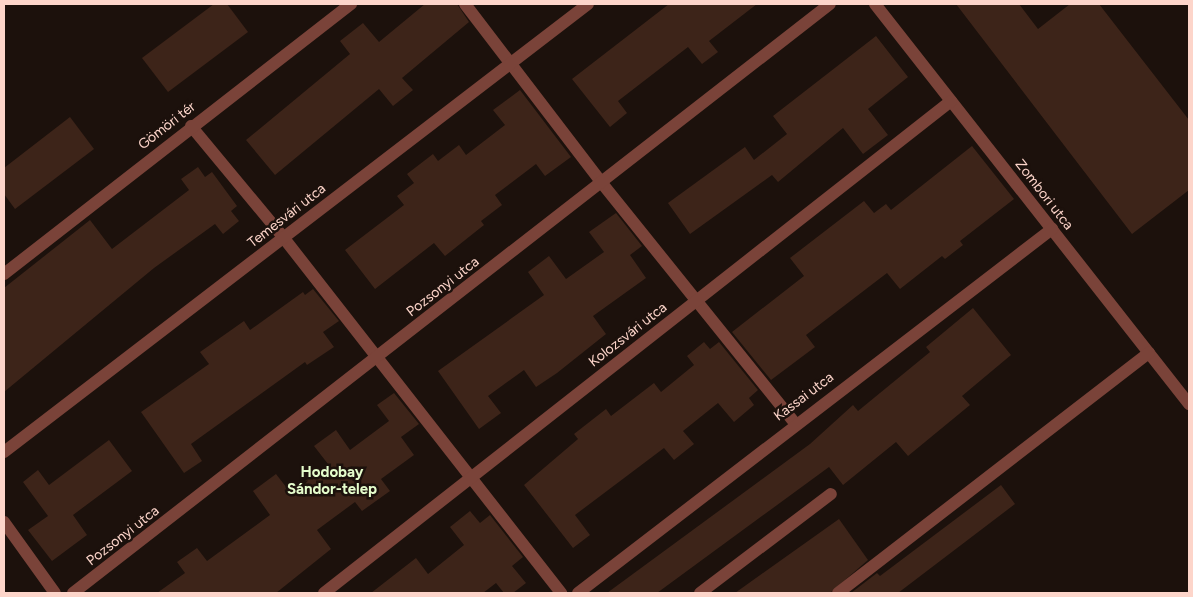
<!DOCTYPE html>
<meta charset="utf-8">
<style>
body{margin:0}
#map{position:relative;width:1193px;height:597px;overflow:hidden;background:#1c110c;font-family:Figtree,sans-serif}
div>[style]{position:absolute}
.building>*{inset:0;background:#3d2419}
.minor>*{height:12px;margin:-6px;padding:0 6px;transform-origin:6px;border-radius:6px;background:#7a4339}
span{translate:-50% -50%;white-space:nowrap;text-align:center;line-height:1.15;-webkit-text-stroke:5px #1c110c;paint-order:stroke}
.street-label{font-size:14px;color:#fdd5ca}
.neighbourhood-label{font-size:15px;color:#e5fdcc;font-weight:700}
.frame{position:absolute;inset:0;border:5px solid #fdd5ca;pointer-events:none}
</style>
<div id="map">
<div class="building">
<div style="clip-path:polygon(214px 4px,227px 4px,248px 32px,168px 92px,142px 58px)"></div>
<div style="clip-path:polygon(425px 4px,457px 4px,469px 22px,402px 78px,413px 90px,393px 106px,379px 89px,275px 175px,246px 140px,350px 54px,340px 41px,363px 23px,379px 42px)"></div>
<div style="clip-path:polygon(669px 4px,757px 4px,709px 41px,718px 52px,702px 64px,688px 47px,618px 101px,627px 113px,610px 127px,572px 79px)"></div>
<div style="clip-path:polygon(956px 4px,1019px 4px,1038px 29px,1070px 4px,1099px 4px,1189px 120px,1189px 190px,1132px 234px)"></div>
<div style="clip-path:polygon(876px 36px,908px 77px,868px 109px,888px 135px,863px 154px,843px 128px,778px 182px,772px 175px,690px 234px,668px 203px,745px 147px,754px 160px,787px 134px,773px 116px)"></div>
<div style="clip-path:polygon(520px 90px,571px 157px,545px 176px,536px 164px,495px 195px,502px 205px,481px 221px,484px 225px,445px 256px,434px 243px,375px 289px,345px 250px,404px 205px,397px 196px,414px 183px,407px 174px,433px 154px,438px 161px,459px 145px,466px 155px,505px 125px,493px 110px)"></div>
<div style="clip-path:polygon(70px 117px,94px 149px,15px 209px,4px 194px,4px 168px)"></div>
<div style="clip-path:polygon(972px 146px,1014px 199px,960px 241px,963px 245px,945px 259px,942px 256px,900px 289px,887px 273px,806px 335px,815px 347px,771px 380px,732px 332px,804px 276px,790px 258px,864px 201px,874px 213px,886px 204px,891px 210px)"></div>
<div style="clip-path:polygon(198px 167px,205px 177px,212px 172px,237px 206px,231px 211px,239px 221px,223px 234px,215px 224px,154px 268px,4px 392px,4px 288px,90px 220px,112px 249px,189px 190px,181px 179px)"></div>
<div style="clip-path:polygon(616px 213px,642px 246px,630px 255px,646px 278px,593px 316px,606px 334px,557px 373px,536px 387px,524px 370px,488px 396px,501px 413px,479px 429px,438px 371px,544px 295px,528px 272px,549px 256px,566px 279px,604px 252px,589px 232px)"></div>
<div style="clip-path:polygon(313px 289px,339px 321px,323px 332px,334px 347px,307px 365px,305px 362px,191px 444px,202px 461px,184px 473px,141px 412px,209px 364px,200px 352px,244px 321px,250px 330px,303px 292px,305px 295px)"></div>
<div style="clip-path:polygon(973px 308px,1011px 355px,962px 396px,970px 405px,908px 456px,896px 442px,843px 485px,829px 467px,657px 593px,607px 593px,810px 444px,853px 405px,858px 411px,930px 352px,926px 347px)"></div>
<div style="clip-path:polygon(704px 342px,710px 349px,719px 342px,758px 390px,749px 398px,754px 405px,734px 422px,718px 403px,683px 431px,694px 444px,674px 460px,664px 448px,575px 515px,590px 535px,573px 548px,524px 485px,578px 439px,574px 434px,606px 409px,611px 416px,654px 383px,661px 392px,694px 365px,687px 356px)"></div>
<div style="clip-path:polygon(394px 393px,419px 424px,401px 437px,414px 455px,381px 479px,390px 491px,362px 511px,355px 502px,317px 530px,331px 549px,276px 593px,157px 593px,185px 573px,177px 562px,197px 548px,207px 561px,270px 515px,253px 491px,276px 474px,290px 492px,328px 464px,314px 446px,336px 430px,350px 450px,389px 421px,377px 405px)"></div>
<div style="clip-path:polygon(109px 440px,132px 471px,73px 515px,87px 535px,52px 561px,28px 530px,48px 516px,23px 482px,38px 470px,49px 485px)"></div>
<div style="clip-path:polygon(1001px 485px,1015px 504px,898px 593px,851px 593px,877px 573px,880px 576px)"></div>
<div style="clip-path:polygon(470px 511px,480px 523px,490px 515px,523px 557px,512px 566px,526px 583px,513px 593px,504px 593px,496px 583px,483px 593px,371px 593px,416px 558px,428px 574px,464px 545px,450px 527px)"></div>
<div style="clip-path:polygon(839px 519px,868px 560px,830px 593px,735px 593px)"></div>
</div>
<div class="minor">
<div style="left:465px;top:4px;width:224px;rotate:52.6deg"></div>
<div style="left:601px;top:182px;width:309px;rotate:51.2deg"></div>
<div style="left:875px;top:4px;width:509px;rotate:51.87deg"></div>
<div style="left:191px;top:126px;width:144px;rotate:50.3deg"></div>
<div style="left:283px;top:237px;width:452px;rotate:52deg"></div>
<div style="left:4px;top:274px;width:440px;rotate:-37.9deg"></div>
<div style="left:4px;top:452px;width:736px;rotate:-37.49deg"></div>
<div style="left:4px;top:522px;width:87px;rotate:54.3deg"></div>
<div style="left:73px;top:593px;width:959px;rotate:-37.89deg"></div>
<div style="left:324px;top:593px;width:797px;rotate:-38.12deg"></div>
<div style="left:578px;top:593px;width:598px;rotate:-37.52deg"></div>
<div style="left:700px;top:593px;width:164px;rotate:-37.1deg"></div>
<div style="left:838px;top:593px;width:393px;rotate:-37.7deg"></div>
</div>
<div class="street-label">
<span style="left:167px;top:126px;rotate:-38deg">Gömöri tér</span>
<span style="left:1044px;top:195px;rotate:52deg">Zombori utca</span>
<span style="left:287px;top:216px;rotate:-38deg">Temesvári utca</span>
<span style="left:443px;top:287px;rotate:-38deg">Pozsonyi utca</span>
<span style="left:628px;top:335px;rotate:-38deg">Kolozsvári utca</span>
<span style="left:804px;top:397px;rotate:-37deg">Kassai utca</span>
<span style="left:123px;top:536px;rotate:-38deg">Pozsonyi utca</span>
</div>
<div class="neighbourhood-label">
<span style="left:332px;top:481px">Hodobay<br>Sándor-telep</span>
</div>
<div class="frame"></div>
</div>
